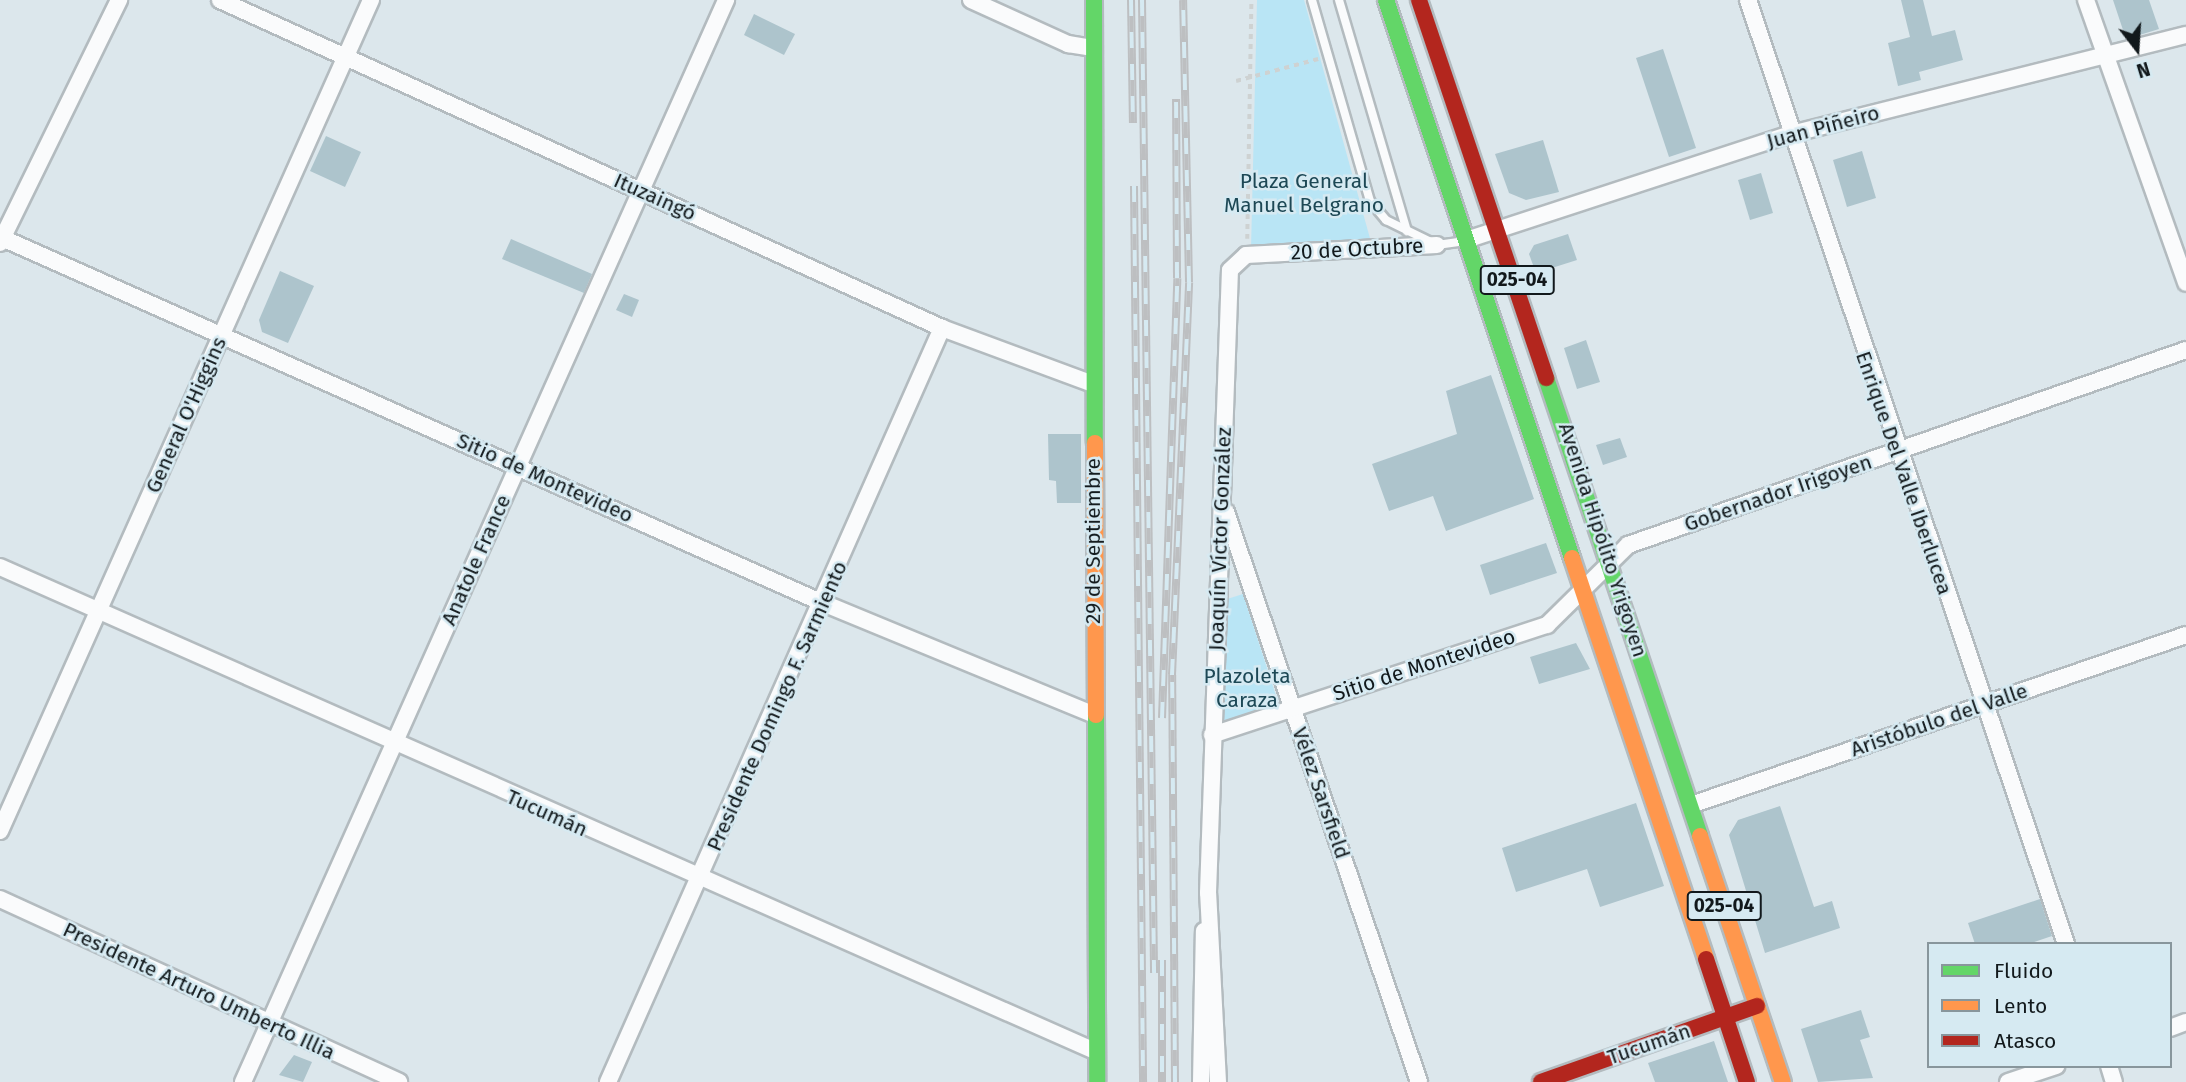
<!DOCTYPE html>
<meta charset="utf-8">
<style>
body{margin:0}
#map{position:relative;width:2186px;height:1082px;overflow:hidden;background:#dce7ec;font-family:"Fira Sans",sans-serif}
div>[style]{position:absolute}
.green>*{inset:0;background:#b9e5f5}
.building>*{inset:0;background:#adc4cc}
.path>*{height:3.5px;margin-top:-1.75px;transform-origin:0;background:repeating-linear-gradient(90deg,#ced2d2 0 5px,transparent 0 10px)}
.roads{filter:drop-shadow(2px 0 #b3bbbf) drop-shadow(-2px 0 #b3bbbf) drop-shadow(0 2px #b3bbbf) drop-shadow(0 -2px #b3bbbf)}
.lane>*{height:8px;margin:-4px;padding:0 4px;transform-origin:4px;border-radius:4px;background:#fafbfc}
.street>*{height:16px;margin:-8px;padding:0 8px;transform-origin:8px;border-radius:8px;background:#fafbfc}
.fast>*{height:16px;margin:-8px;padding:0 8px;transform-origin:8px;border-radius:8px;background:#63d668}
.slow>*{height:16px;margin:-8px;padding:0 8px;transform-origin:8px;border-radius:8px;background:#ff974d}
.jam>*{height:16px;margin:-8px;padding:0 8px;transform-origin:8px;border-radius:8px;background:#b3261e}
.rail>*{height:8px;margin-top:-4px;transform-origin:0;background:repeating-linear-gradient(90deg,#d6eaf2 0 16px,#bdbfc1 0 32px);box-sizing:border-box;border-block:2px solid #bdbfc1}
span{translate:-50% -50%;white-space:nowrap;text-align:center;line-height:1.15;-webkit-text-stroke:5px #d6eaf2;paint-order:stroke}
.shield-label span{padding:2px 5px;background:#d6eaf2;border:2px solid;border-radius:5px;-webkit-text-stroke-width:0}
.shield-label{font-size:19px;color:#12191c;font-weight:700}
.street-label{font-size:21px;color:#12191c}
.park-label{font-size:21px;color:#1d4855}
.legend{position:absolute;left:1927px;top:942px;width:245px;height:126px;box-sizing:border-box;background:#d6eaf2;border:2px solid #88969c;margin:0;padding:9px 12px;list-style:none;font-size:21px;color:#12191c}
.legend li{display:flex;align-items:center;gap:14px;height:35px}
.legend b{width:35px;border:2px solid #88969c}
.north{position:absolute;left:2102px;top:14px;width:70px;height:70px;-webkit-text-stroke:5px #d6eaf2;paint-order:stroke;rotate:163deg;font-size:19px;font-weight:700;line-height:28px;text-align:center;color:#12191c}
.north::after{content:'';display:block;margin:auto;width:24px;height:32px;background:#12191c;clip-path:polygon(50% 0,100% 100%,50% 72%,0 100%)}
</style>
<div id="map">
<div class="green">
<div style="clip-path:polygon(1257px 0,1304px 0,1371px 242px,1251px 249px)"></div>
<div style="clip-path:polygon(1243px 594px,1279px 705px,1222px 723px,1224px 600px)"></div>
</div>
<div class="building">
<div style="clip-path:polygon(1901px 0,1923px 0,1932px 36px,1955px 30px,1963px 60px,1919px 72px,1921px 80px,1898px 86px,1888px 43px,1910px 37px)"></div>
<div style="clip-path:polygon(2113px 0,2149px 0,2159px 29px,2133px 37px,2123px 30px)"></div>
<div style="clip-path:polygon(754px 14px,795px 34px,784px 55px,744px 35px)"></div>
<div style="clip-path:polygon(1663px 49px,1696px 148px,1669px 157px,1636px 58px)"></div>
<div style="clip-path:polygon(326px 136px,361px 152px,345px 187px,310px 171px)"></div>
<div style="clip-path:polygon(1543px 140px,1559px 192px,1526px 200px,1509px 193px,1495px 154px)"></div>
<div style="clip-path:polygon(1862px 151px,1876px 198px,1847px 207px,1833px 160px)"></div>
<div style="clip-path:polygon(1761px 173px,1773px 213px,1750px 220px,1738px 180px)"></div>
<div style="clip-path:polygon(1568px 234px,1577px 260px,1536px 273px,1529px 254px,1534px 245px)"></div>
<div style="clip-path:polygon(511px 239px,592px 274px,584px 293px,502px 259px)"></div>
<div style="clip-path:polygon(280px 271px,314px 286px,288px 343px,262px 332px,259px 320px)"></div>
<div style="clip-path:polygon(624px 294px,639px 300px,632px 317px,616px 310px)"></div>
<div style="clip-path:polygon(1586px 340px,1600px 382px,1577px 389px,1564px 348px)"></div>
<div style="clip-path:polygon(1491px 375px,1534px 499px,1446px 531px,1433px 496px,1389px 511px,1372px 464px,1457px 434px,1446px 391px)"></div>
<div style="clip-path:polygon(1048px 434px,1081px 434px,1081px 503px,1057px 503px,1056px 481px,1049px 480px)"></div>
<div style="clip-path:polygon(1620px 438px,1627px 457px,1603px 465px,1596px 445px)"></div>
<div style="clip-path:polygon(1546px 543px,1557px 573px,1490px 595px,1480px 565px)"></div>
<div style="clip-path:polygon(1576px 643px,1590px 669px,1539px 684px,1530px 657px)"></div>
<div style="clip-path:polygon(1636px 803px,1664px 886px,1600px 907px,1587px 869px,1516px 892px,1502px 848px)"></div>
<div style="clip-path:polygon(1780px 806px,1814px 907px,1832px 901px,1840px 928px,1765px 953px,1729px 835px,1738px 820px)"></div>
<div style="clip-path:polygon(2040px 899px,2052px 936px,2028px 944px,1975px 944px,1968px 923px)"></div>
<div style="clip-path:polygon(1861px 1010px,1870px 1037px,1860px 1040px,1873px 1078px,1818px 1082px,1801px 1029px)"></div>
<div style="clip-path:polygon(1714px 1041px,1728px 1082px,1655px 1082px,1648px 1063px)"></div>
<div style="clip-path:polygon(294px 1055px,312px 1062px,303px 1082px,279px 1075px)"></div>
</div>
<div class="path">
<div style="left:1236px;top:81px;width:85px;rotate:-15deg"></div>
<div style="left:1247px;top:239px;width:239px;rotate:-89deg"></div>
</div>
<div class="roads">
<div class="lane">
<div style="left:1312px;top:0;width:209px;rotate:73.9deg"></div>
<div style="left:1370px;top:201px;width:25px;rotate:50deg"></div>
<div style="left:1386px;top:220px;width:57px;rotate:26.1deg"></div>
<div style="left:1437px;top:245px;width:27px;rotate:-8deg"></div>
<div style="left:1339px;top:0;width:241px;rotate:73.6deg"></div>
</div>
<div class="street">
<div style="left:220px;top:0;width:793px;rotate:24.43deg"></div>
<div style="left:942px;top:328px;width:161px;rotate:20.3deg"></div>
<div style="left:971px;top:0;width:107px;rotate:24.4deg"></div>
<div style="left:1068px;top:44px;width:26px;rotate:9deg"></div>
<div style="left:1748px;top:0;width:996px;rotate:71.38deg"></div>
<div style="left:2086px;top:0;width:300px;rotate:70.5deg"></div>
<div style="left:0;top:237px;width:901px;rotate:23.98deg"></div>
<div style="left:823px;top:603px;width:291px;rotate:22.4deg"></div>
<div style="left:1466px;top:240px;width:342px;rotate:-18.1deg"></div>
<div style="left:1791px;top:134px;width:407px;rotate:-14.1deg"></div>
<div style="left:0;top:243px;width:271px;rotate:-63.9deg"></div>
<div style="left:1226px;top:512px;width:602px;rotate:71.29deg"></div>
<div style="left:0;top:567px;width:1199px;rotate:23.85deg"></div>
<div style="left:1212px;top:735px;width:353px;rotate:-18.2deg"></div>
<div style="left:1547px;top:625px;width:114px;rotate:-44.6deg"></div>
<div style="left:1628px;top:545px;width:591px;rotate:-19.26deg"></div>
<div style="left:1691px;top:805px;width:523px;rotate:-18.95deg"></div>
<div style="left:0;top:831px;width:910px;rotate:-65.94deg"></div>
<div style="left:0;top:899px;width:439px;rotate:24.6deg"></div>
<div style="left:2170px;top:1028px;width:17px;rotate:-21deg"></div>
<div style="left:2109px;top:1066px;width:17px;rotate:73deg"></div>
<div style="left:243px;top:1082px;width:1185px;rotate:-65.94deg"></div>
<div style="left:608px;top:1082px;width:825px;rotate:-66.11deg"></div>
<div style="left:1201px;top:1082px;width:151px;rotate:-88.9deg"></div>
<div style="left:1218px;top:1082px;width:189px;rotate:-93deg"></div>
<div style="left:1208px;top:893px;width:623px;rotate:-87.98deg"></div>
<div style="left:1230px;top:270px;width:22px;rotate:-43deg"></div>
<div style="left:1246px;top:255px;width:191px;rotate:-3deg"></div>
<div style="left:2008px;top:1082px;width:51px;rotate:-18.4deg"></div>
</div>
<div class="fast">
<div style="left:1094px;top:0;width:443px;rotate:89.9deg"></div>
<div style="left:1386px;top:0;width:588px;rotate:71.57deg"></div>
<div style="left:1546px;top:378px;width:483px;rotate:71.4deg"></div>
<div style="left:1096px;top:715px;width:367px;rotate:89.8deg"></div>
</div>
<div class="slow">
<div style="left:1095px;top:443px;width:272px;rotate:89.8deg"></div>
<div style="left:1572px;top:558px;width:423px;rotate:71.5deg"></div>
<div style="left:1700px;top:836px;width:260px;rotate:71.4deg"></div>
</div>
<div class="jam">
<div style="left:1419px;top:0;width:399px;rotate:71.4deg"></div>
<div style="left:1706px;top:959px;width:130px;rotate:71.6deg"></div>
<div style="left:1541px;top:1082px;width:229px;rotate:-19.4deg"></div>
</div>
</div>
<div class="rail">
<div style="left:1131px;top:0;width:123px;rotate:89.1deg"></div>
<div style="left:1142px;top:0;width:973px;rotate:89.29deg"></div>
<div style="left:1134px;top:186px;width:896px;rotate:89.42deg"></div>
<div style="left:1162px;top:718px;width:440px;rotate:-88deg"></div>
<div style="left:1177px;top:278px;width:179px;rotate:-90.3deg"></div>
<div style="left:1162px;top:960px;width:122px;rotate:90deg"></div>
<div style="left:1175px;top:1082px;width:407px;rotate:-90.4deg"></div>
<div style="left:1172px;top:675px;width:393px;rotate:-87.5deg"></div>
<div style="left:1189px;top:282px;width:282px;rotate:-91.2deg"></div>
</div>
<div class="shield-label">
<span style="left:1517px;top:280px">025-04</span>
<span style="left:1724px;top:906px">025-04</span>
</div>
<div class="street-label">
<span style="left:1823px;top:127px;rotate:-15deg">Juan Piñeiro</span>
<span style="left:655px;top:197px;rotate:24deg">Ituzaingó</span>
<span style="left:1357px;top:249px;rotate:-3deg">20 de Octubre</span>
<span style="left:186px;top:415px;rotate:-66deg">General O'Higgins</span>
<span style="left:1904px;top:473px;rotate:71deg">Enrique Del Valle Iberlucea</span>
<span style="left:545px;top:478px;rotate:24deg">Sitio de Montevideo</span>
<span style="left:1778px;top:493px;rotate:-19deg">Gobernador Irigoyen</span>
<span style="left:1220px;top:539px;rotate:-88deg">Joaquín Víctor González</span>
<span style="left:1603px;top:540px;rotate:72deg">Avenida Hipólito Yrigoyen</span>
<span style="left:1093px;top:541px;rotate:-90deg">29 de Septiembre</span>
<span style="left:476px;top:560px;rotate:-66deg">Anatole France</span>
<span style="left:1424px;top:665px;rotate:-18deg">Sitio de Montevideo</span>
<span style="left:777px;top:706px;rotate:-66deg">Presidente Domingo F. Sarmiento</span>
<span style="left:1939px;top:720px;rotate:-19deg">Aristóbulo del Valle</span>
<span style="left:1321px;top:793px;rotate:71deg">Vélez Sarsfield</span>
<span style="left:547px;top:813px;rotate:24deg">Tucumán</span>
<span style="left:199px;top:991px;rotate:25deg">Presidente Arturo Umberto Illia</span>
<span style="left:1649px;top:1044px;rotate:-19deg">Tucumán</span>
</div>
<div class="park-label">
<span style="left:1304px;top:193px">Plaza General<br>Manuel Belgrano</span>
<span style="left:1247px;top:688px">Plazoleta<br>Caraza</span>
</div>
<ul class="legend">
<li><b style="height:9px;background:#63d668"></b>Fluido</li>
<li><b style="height:9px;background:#ff974d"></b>Lento</li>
<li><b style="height:9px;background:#b3261e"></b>Atasco</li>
</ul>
<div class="north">N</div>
</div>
